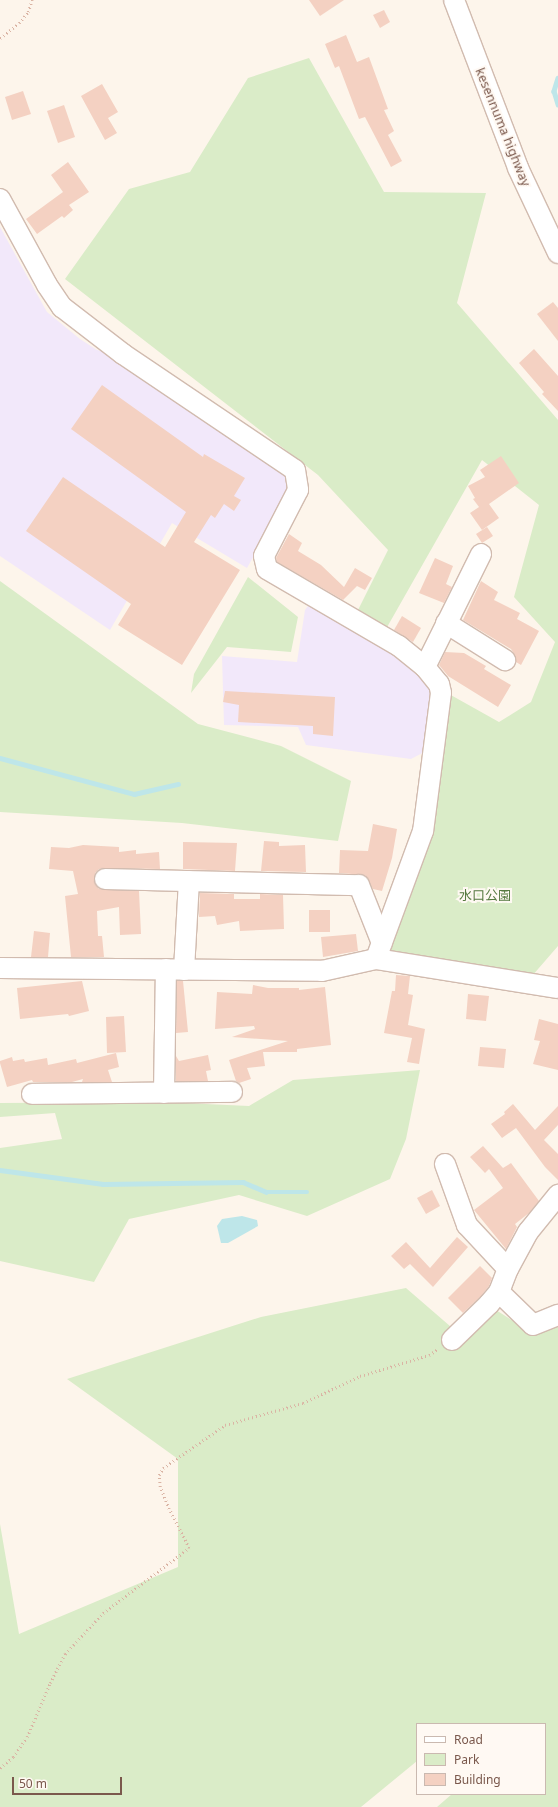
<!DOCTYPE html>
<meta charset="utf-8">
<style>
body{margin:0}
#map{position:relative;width:558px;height:1807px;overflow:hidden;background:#fdf5eb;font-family:"Noto Sans","Noto Sans JP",sans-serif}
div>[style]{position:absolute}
.education>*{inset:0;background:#f2e8fa}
.green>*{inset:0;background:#daecc8}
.water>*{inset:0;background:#bee6e9}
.stream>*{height:4.5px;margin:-2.25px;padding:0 2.25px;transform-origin:2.25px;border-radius:2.25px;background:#bee6e9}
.building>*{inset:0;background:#f4d1c2}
.path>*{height:2.5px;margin-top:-1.25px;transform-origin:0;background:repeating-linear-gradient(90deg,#dab4a4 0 1px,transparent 0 4px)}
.roads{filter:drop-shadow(1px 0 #d1bbaf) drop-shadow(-1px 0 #d1bbaf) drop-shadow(0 1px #d1bbaf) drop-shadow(0 -1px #d1bbaf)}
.minor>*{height:20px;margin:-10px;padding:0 10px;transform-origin:10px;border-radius:10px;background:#fff}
span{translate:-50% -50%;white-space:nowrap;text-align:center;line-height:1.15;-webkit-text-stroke:4px #fff9f3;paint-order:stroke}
.street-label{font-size:13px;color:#7a584c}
.park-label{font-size:13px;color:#577a41}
.legend{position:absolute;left:416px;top:1723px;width:130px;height:72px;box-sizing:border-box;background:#fff9f3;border:1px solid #cab9b0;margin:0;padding:5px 7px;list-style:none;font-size:12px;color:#7a584c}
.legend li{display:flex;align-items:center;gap:8px;height:20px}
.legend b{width:20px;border:1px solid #cab9b0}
.scale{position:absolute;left:12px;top:1777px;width:110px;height:18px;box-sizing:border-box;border:2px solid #7a584c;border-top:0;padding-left:5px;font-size:12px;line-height:14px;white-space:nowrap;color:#7a584c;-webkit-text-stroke:3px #fff9f3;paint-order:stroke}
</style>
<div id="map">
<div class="education">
<div style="clip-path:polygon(0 227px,47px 312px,80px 339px,97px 350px,114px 354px,285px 474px,290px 492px,247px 568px,172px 523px,110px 630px,0 556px)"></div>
<div style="clip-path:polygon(310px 603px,426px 673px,436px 691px,428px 750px,411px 759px,306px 745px,298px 727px,224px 725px,222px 656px,297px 662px,305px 610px)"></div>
</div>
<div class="green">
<div style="clip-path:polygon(309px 58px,384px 192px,486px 193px,457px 303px,558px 420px,558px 946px,532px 976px,386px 953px,449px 694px,499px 722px,531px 702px,555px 642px,514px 597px,539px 505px,482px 460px,386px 629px,358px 610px,388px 550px,318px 475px,65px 279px,129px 189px,190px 172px,248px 78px)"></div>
<div style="clip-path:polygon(248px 577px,298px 617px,291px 652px,227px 647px,191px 693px,194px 674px)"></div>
<div style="clip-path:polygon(0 581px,198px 724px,281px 746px,351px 781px,338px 841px,182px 823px,0 812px)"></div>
<div style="clip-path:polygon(420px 1070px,406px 1139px,390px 1179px,307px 1216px,239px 1195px,129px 1219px,94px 1282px,0 1261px,0 1148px,62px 1139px,55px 1113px,0 1117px,0 1103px,162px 1102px,249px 1106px,293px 1080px)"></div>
<div style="clip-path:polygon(406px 1288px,458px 1333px,496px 1310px,529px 1331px,558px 1321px,558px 1807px,437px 1807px,452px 1794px,545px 1794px,545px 1724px,417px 1724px,417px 1761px,361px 1807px,0 1807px,0 1524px,19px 1634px,178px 1567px,178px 1459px,67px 1379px,261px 1317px)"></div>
</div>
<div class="water">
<div style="clip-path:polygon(242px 1216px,257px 1220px,258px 1226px,228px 1243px,221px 1243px,217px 1226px,222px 1219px)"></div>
</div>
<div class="stream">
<div style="left:558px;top:78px;width:14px;rotate:107deg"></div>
<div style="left:554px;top:91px;width:14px;rotate:73deg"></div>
<div style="left:0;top:758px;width:139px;rotate:15deg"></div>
<div style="left:134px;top:794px;width:45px;rotate:-12.8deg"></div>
<div style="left:0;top:1170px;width:104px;rotate:7.7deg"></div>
<div style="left:103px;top:1184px;width:140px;rotate:-0.8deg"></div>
<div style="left:243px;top:1182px;width:25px;rotate:23deg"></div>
<div style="left:266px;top:1192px;width:41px"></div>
</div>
<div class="building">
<div style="clip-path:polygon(309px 0,344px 0,320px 16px)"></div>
<div style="clip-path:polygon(384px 10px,390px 22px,380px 28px,373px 15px)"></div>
<div style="clip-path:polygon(346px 35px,357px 62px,369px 57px,388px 109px,384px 110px,394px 131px,388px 135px,402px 161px,391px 167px,365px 117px,359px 119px,339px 66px,335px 68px,325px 44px)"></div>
<div style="clip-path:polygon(102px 84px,118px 112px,108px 118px,117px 133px,105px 140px,81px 96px)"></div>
<div style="clip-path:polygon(23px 91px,31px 114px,12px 120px,5px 97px)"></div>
<div style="clip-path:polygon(64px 105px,75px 137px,58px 143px,47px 111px)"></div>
<div style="clip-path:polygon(68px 162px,89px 192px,69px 205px,73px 210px,64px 218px,62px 216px,37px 234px,26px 219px,63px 192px,51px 175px)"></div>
<div style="clip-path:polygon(553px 302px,558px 308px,558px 341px,537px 314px)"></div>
<div style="clip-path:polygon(534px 349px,558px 376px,558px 411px,542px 394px,544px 392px,519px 363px)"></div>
<div style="clip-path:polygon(102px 385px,203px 457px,204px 454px,245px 478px,234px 496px,241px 500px,234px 511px,224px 504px,215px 518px,211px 515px,194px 542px,240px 570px,182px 665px,118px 625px,131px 604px,26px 531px,63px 477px,165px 547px,186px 512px,71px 429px)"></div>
<div style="clip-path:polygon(501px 456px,519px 483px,489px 504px,499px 518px,482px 530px,470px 513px,479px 507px,473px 499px,475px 498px,468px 486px,485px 477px,480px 470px)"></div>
<div style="clip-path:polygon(487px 527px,493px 536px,482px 543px,476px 534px)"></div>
<div style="clip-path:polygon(289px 534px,302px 543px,298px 551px,321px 565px,344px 587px,355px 568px,372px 578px,365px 590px,357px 586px,343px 600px,277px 562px,276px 558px)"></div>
<div style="clip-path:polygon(435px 558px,453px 566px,446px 584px,452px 587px,444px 603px,419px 593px)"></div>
<div style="clip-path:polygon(481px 581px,498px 592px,494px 600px,520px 613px,517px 619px,539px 631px,521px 665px,516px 662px,515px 655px,511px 649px,463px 620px)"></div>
<div style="clip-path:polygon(402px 616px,421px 628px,413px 642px,394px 630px)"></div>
<div style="clip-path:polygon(445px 652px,464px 653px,486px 666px,484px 669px,511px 685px,498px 707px,448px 676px,439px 665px)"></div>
<div style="clip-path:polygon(225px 691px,335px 697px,333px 736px,313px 734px,313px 726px,238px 722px,239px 705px,223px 702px)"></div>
<div style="clip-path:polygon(373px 824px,397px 829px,392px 858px,382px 891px,373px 889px,365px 875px,339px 873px,340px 850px,368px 851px)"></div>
<div style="clip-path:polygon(264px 841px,279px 842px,279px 846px,305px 845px,306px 872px,261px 871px)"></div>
<div style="clip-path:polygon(183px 842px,237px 843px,235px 871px,183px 869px)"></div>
<div style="clip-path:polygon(83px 845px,119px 847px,119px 852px,136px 850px,136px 854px,159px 852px,160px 869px,105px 868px,99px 869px,95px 873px,95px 884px,99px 889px,139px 891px,141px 934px,120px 935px,119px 907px,97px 911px,98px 936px,102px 936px,104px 957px,71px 957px,65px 896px,78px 894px,73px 871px,49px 869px,51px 847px,69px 848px)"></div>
<div style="clip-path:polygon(200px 893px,234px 894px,234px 899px,260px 899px,260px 894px,283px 895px,284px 929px,240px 931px,239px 921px,217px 925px,215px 916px,199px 917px)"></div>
<div style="clip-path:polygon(309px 910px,330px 910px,330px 932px,309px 932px)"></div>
<div style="clip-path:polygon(34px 931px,50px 933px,48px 957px,31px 957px)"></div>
<div style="clip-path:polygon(356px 934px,358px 951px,323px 957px,321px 937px)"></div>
<div style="clip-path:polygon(396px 975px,410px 976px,408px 994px,413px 995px,408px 1025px,425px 1029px,419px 1064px,407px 1062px,412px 1038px,384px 1033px,392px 991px,395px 991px)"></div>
<div style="clip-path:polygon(82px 981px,89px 1011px,69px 1016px,68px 1014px,20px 1019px,17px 988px)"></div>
<div style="clip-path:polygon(177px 981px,183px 981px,188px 1032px,176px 1033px)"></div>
<div style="clip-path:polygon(253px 985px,268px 988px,299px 988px,299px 990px,325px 987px,331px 1045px,297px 1049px,297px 1052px,263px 1052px,265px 1066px,247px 1068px,251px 1079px,239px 1083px,236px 1081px,229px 1060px,288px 1041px,232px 1037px,255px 1029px,254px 1026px,215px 1029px,217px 992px,252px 994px)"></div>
<div style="clip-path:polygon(468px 994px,489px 996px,486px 1021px,466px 1019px)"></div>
<div style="clip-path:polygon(124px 1016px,126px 1052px,107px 1053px,106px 1017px)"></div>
<div style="clip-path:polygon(539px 1019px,558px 1024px,558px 1070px,533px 1064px,540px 1041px,534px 1040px)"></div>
<div style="clip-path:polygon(480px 1047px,506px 1049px,504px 1068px,478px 1066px)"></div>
<div style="clip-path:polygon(116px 1053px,119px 1067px,108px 1070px,112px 1082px,82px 1082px,83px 1079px,72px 1082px,33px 1082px,32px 1080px,7px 1087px,0 1063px,0 1061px,12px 1057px,13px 1061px,24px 1059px,25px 1062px,47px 1058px,48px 1065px,76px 1059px,77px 1063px)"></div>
<div style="clip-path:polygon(208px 1055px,211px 1070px,206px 1071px,208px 1081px,176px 1081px,176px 1056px,179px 1061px)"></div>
<div style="clip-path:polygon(513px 1104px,535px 1130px,558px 1106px,558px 1125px,544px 1140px,558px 1154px,558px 1180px,545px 1167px,516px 1128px,502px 1138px,491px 1124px,505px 1114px,504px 1112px)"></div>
<div style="clip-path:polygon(483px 1146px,503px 1168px,511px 1163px,539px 1201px,529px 1213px,515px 1224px,517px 1227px,506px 1249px,474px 1210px,503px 1188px,489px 1169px,485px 1173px,470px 1157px)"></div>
<div style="clip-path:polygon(432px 1190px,440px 1206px,426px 1214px,417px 1198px)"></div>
<div style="clip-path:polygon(457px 1237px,468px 1247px,433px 1287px,410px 1264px,404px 1269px,391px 1256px,406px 1242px,430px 1268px)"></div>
<div style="clip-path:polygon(480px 1266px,492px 1278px,489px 1286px,481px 1296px,463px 1313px,448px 1298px)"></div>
</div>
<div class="path">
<div style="left:0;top:38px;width:24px;rotate:-38deg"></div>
<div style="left:19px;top:23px;width:14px;rotate:-51deg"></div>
<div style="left:28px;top:12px;width:13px;rotate:-72deg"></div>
<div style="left:0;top:1768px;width:17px;rotate:-40deg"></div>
<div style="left:13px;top:1757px;width:24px;rotate:-55deg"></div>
<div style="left:27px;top:1737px;width:59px;rotate:-66.9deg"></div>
<div style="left:50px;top:1683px;width:33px;rotate:-63deg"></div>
<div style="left:65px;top:1654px;width:56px;rotate:-47.2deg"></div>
<div style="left:103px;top:1613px;width:108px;rotate:-37.1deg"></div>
<div style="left:189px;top:1548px;width:44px;rotate:-117.1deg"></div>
<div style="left:169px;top:1509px;width:24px;rotate:-112deg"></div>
<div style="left:160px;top:1487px;width:12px;rotate:-95deg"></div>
<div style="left:159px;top:1475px;width:8px;rotate:-60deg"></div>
<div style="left:163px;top:1468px;width:75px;rotate:-34.7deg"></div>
<div style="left:225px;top:1425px;width:81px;rotate:-15.8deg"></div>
<div style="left:303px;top:1403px;width:63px;rotate:-25.3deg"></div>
<div style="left:360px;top:1376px;width:72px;rotate:-16.9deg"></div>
<div style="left:429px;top:1355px;width:11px;rotate:-34deg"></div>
</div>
<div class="roads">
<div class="minor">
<div style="left:454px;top:0;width:180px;rotate:69.1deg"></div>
<div style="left:518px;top:168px;width:94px;rotate:64.8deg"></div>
<div style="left:0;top:199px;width:98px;rotate:61.3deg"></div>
<div style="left:47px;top:285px;width:27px;rotate:56deg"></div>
<div style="left:62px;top:307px;width:77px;rotate:37.6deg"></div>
<div style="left:123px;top:354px;width:207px;rotate:34deg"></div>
<div style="left:295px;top:470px;width:20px;rotate:81deg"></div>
<div style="left:298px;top:490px;width:74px;rotate:117.3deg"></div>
<div style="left:264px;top:556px;width:13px;rotate:77deg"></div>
<div style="left:267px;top:569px;width:153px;rotate:30.3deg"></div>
<div style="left:399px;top:646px;width:33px;rotate:39deg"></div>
<div style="left:425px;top:667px;width:22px;rotate:51deg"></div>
<div style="left:439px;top:684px;width:9px;rotate:77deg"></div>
<div style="left:441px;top:693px;width:139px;rotate:97.4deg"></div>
<div style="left:423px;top:831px;width:136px;rotate:110.2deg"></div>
<div style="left:376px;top:959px;width:184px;rotate:9.1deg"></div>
<div style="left:446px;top:623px;width:70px;rotate:32.1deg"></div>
<div style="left:425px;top:667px;width:126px;rotate:-63.6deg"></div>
<div style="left:105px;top:879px;width:254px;rotate:1.4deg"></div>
<div style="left:359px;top:885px;width:62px;rotate:68.4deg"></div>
<div style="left:0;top:968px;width:322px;rotate:0.5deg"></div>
<div style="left:322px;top:971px;width:55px;rotate:-12.5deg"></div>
<div style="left:184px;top:970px;width:89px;rotate:-86.8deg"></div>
<div style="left:164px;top:1093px;width:124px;rotate:-89.1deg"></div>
<div style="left:32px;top:1094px;width:200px;rotate:-0.6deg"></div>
<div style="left:445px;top:1164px;width:65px;rotate:70.2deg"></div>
<div style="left:467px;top:1225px;width:60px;rotate:47deg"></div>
<div style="left:499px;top:1292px;width:47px;rotate:44.1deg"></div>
<div style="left:533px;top:1325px;width:27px;rotate:-22deg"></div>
<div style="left:452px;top:1340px;width:52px;rotate:-44.2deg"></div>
<div style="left:489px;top:1304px;width:16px;rotate:-50deg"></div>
<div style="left:499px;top:1292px;width:25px;rotate:-69deg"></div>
<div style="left:508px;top:1269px;width:42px;rotate:-61.6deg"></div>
<div style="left:528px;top:1232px;width:48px;rotate:-51deg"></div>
</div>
</div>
<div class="street-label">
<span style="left:503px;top:127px;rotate:68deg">kesennuma highway</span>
</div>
<div class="park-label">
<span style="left:485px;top:895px">水口公園</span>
</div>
<ul class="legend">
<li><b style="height:5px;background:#fff"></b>Road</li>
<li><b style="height:11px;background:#daecc8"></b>Park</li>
<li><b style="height:11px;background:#f4d1c2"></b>Building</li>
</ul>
<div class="scale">50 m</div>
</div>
